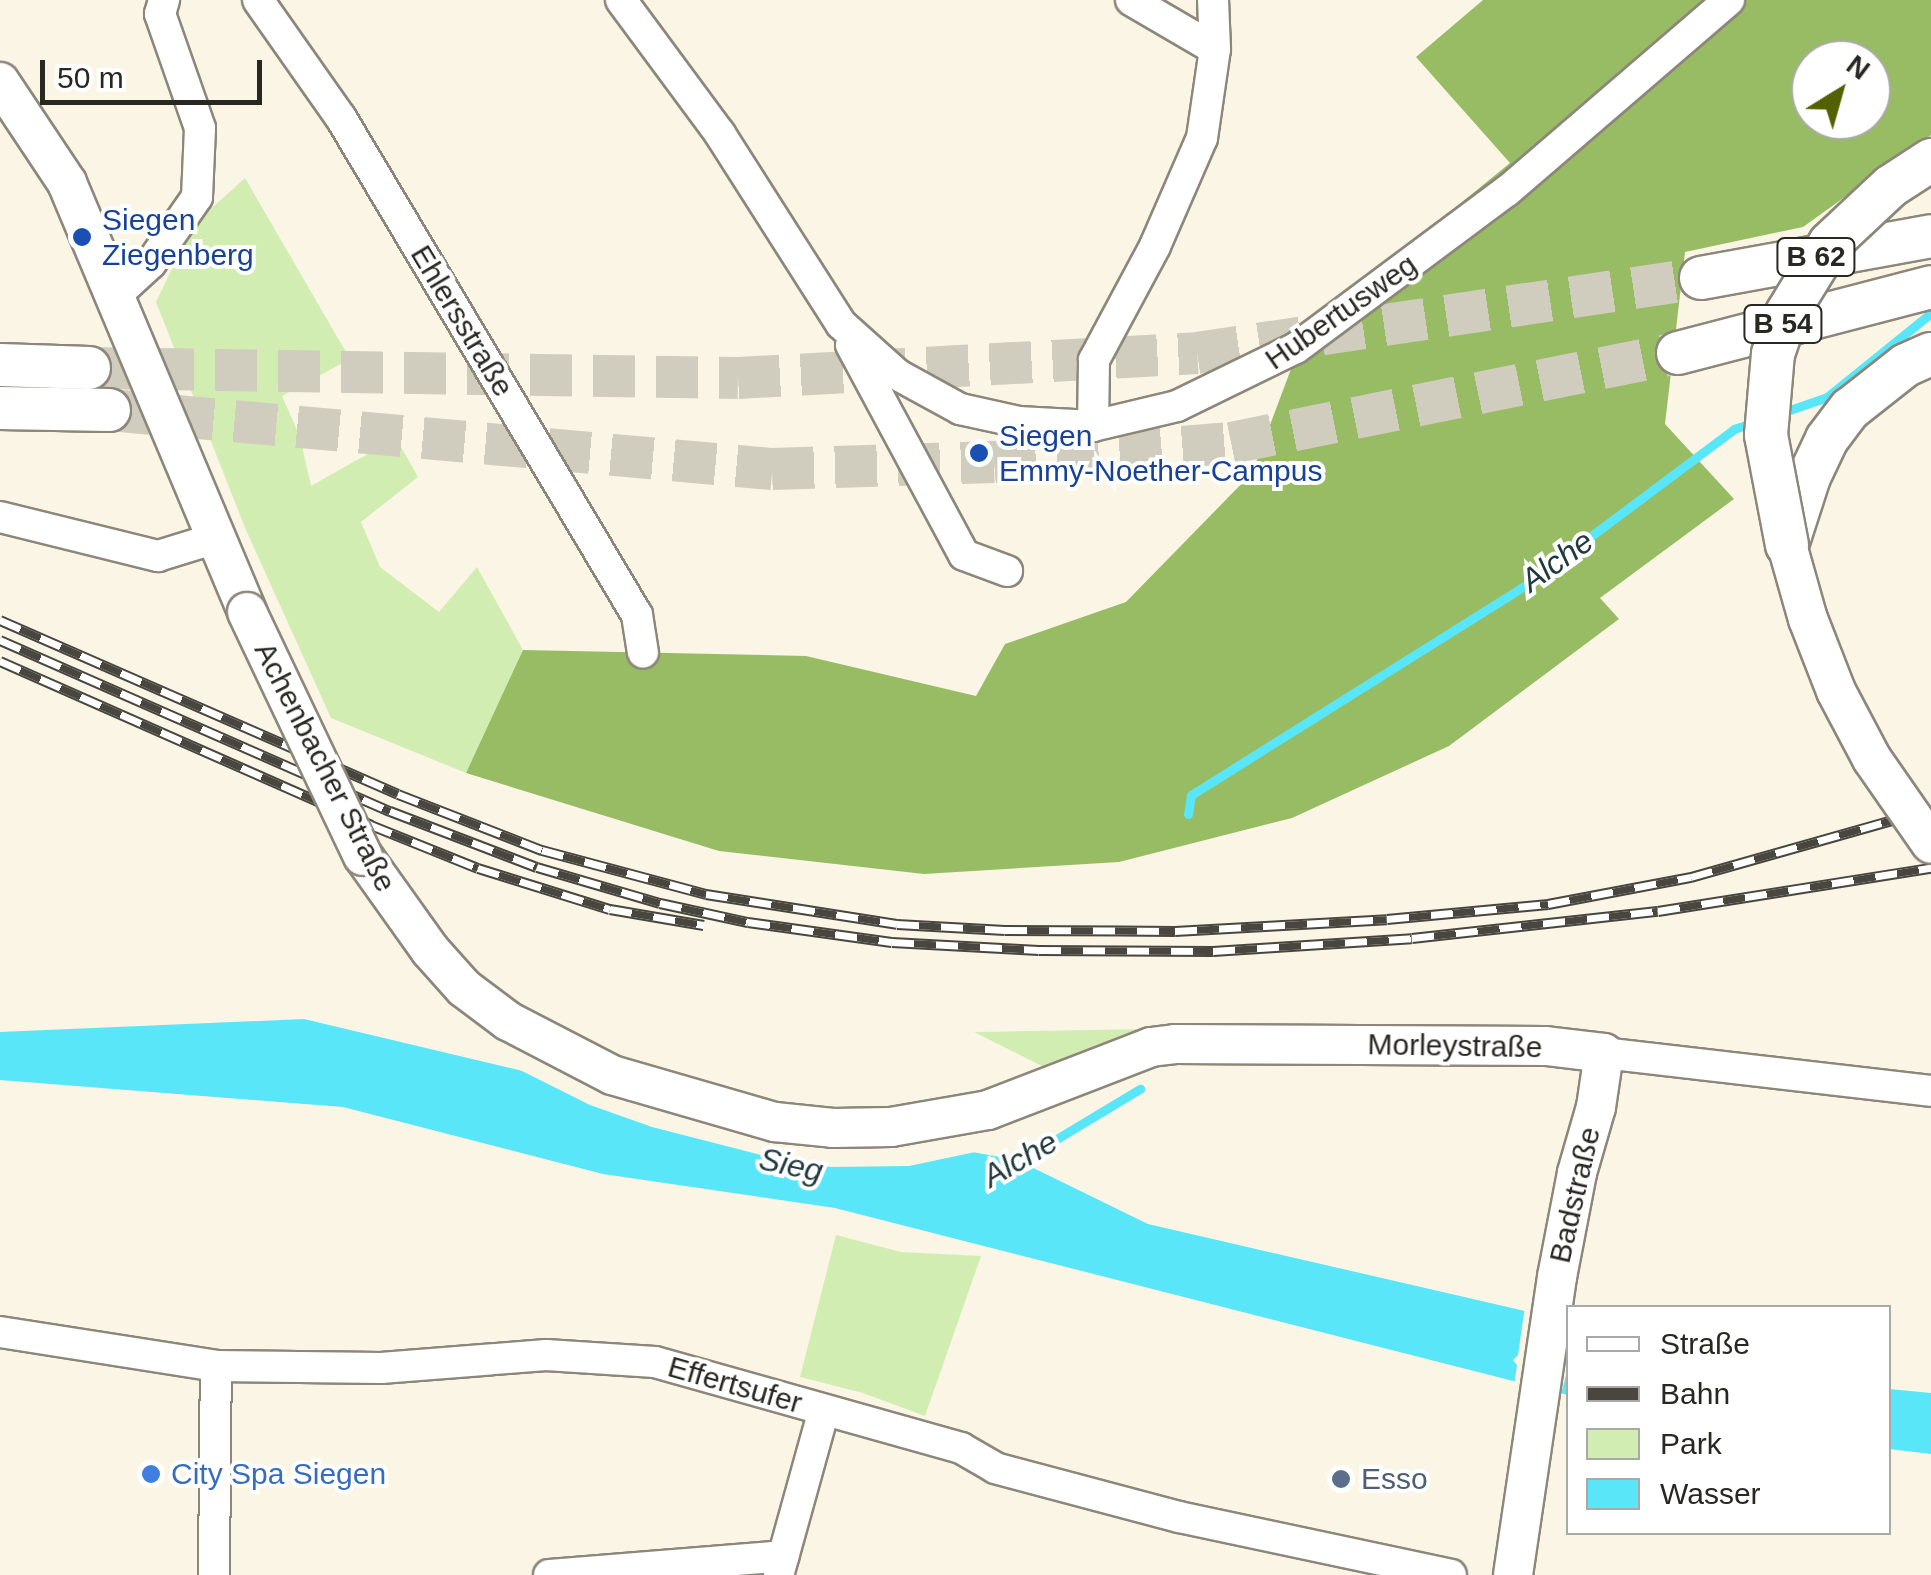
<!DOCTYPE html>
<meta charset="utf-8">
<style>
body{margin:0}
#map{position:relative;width:1931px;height:1575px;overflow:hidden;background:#faf5e5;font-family:Helvetica,sans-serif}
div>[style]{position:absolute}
.green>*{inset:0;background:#d2edb1}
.forest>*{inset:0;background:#98bc64}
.water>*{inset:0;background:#58e6f8}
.pier>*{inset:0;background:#faf5e5}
.stream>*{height:9px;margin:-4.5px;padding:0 4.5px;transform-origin:4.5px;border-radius:4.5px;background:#58e6f8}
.highway-tunnel>*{height:42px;margin-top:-21px;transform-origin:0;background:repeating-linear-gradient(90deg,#d0ccbe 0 42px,transparent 0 63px)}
.roads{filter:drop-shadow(2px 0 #8c877a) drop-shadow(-2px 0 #8c877a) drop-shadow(0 2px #8c877a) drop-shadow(0 -2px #8c877a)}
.minor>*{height:30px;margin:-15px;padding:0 15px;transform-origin:15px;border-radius:15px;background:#fff}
.major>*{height:38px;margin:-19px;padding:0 19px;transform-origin:19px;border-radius:19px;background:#fff}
.highway>*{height:42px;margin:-21px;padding:0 21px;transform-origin:21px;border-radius:21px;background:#fff}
.rail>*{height:11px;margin-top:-5.5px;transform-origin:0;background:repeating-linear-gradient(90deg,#fff 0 22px,#48463f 0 44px);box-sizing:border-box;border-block:2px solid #48463f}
.bridges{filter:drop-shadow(2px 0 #8c877a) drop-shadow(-2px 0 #8c877a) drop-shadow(0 2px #8c877a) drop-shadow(0 -2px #8c877a)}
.major-bridge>*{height:38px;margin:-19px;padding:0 19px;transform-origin:19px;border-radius:19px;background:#fff}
.highway-bridge>*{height:42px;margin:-21px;padding:0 21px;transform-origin:21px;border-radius:21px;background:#fff}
.dots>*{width:28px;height:28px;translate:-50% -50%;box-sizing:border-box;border:5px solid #fff;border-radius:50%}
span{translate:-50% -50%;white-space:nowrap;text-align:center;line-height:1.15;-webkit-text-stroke:8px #fff;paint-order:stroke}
.shield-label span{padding:2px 8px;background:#fff;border:2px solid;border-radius:8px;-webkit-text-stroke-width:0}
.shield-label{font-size:28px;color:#292722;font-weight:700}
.transit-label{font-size:30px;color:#164399}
.left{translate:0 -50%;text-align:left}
.street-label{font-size:30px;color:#292722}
.shop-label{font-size:30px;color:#366cbe}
.service-label{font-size:30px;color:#4e5e75}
.water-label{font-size:32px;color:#213a3d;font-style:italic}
.legend{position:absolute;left:1566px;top:1305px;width:325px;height:230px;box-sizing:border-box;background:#fff;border:2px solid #a9a9a7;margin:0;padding:12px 18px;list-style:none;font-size:30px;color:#292722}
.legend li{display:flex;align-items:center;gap:20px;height:50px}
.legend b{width:50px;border:2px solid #a9a9a7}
.north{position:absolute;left:1791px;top:40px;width:100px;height:100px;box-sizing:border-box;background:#fff;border:2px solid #a9a9a7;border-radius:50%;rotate:37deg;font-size:28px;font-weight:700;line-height:40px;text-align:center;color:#292722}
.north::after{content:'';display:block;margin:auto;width:35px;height:45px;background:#546100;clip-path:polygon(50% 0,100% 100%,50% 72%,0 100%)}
.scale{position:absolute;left:40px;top:60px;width:222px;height:45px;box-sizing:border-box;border:5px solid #292722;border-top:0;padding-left:12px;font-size:30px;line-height:35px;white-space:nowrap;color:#292722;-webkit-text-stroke:8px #fff;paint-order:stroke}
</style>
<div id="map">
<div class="green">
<div style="clip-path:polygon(245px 178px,350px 359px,282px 396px,300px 437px,311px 486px,396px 438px,418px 477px,361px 522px,380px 567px,439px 612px,477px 567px,523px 650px,466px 773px,331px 718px,246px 530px,156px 302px,193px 225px)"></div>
<div style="clip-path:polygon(1149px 1029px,1046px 1068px,974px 1032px)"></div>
<div style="clip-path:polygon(836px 1235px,901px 1252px,981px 1256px,925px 1416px,863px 1393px,800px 1377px)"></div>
</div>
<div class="forest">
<div style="clip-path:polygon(evenodd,1483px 0,1931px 0,1931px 135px,1803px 227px,1685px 252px,1665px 424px,1734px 499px,1600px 598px,1619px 619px,1449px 746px,1292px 818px,1119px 862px,924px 874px,719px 851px,466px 773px,523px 650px,806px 656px,976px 696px,1005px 644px,1126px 602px,1252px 473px,1306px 329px,1510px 163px,1416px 57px,1483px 0,1811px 60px,1871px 60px,1871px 120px,1811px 120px,1811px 60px)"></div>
</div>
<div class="water">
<div style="clip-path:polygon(304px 1019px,527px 1072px,1017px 1160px,1148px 1224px,1568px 1321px,1568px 1395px,835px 1208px,603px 1174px,343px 1107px,0 1080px,0 1032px)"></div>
<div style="clip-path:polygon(1889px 1389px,1931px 1393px,1931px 1454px,1889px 1449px)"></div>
</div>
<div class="pier">
<div style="clip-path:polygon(502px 1061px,870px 1127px,980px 1151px,909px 1166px,831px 1167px,773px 1158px,652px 1127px,590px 1105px)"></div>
<div style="clip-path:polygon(1525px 1306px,1568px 1316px,1568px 1368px,1560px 1398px,1514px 1386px,1517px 1365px,1513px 1360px,1518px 1355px)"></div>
</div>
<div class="stream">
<div style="left:1781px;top:413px;width:49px;rotate:-19.2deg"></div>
<div style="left:1827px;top:397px;width:134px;rotate:-38.9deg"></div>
<div style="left:1188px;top:814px;width:19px;rotate:-81deg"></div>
<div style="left:1191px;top:795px;width:392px;rotate:-32.1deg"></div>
<div style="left:1523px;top:587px;width:264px;rotate:-36.8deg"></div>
<div style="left:1734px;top:429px;width:24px;rotate:-19deg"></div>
<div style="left:1010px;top:1167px;width:152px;rotate:-31deg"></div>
</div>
<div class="highway-tunnel">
<div style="left:89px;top:368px;width:649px;rotate:0.88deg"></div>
<div style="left:738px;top:378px;width:460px;rotate:-3.1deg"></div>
<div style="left:1197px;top:353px;width:510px;rotate:-8.46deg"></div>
<div style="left:109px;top:410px;width:666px;rotate:5.09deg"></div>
<div style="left:772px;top:469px;width:222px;rotate:-1.8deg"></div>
<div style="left:994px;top:462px;width:238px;rotate:-4.6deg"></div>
<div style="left:1231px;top:443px;width:456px;rotate:-11.4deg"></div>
</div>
<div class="roads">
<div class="minor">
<div style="left:258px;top:0;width:144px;rotate:54.9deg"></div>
<div style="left:341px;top:118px;width:578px;rotate:59.22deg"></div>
<div style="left:637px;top:615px;width:38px;rotate:81deg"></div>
<div style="left:621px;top:0;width:167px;rotate:53.5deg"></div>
<div style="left:720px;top:134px;width:225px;rotate:57.5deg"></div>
<div style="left:841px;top:324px;width:76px;rotate:41.8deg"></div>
<div style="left:898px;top:375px;width:71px;rotate:28.7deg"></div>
<div style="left:960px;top:409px;width:60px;rotate:12.4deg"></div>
<div style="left:1019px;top:422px;width:74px;rotate:3.1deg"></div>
<div style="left:1093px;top:426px;width:86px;rotate:-13.4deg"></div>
<div style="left:1177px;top:406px;width:132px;rotate:-26deg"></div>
<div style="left:1296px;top:348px;width:263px;rotate:-36.7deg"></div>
<div style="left:1507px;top:191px;width:293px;rotate:-40.7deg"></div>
<div style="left:1131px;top:0;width:97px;rotate:30.3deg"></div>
<div style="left:114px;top:297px;width:50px;rotate:-42.6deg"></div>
<div style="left:151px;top:263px;width:80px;rotate:-55.1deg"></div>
<div style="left:197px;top:197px;width:69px;rotate:-87.5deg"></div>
<div style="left:200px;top:128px;width:121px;rotate:-109.3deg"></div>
<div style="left:160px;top:14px;width:15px;rotate:-74deg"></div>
<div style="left:851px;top:345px;width:238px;rotate:61.7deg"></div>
<div style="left:964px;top:555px;width:46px;rotate:20.4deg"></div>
<div style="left:1093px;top:426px;width:66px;rotate:-89.1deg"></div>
<div style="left:1094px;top:360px;width:129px;rotate:-61.8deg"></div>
<div style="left:1155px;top:246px;width:118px;rotate:-66.5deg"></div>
<div style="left:1202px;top:138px;width:90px;rotate:-81.7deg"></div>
<div style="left:1215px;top:49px;width:49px;rotate:-92.3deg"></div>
<div style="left:0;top:517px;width:163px;rotate:13.9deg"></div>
<div style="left:158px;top:556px;width:61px;rotate:-17.2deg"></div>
<div style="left:1604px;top:1053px;width:329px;rotate:6.6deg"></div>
<div style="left:0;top:1332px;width:219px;rotate:8.9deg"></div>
<div style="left:216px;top:1366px;width:165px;rotate:0.7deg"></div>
<div style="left:381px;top:1368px;width:166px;rotate:-4.5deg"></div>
<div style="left:546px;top:1355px;width:109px;rotate:3.7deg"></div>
<div style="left:655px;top:1362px;width:318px;rotate:15.7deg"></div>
<div style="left:961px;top:1448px;width:39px;rotate:30deg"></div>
<div style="left:995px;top:1468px;width:190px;rotate:14.9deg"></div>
<div style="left:1179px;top:1517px;width:278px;rotate:12deg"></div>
<div style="left:779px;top:1572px;width:168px;rotate:-74.5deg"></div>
<div style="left:214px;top:1575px;width:209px;rotate:-89.5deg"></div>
<div style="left:549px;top:1575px;width:235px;rotate:-4.6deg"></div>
</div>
<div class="major">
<div style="left:0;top:82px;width:121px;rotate:56.4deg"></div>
<div style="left:67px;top:183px;width:465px;rotate:67.2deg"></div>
<div style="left:363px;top:856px;width:115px;rotate:54.5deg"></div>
<div style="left:430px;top:950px;width:51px;rotate:48.2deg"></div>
<div style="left:464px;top:988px;width:55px;rotate:36.9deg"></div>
<div style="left:508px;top:1021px;width:117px;rotate:27.4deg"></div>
<div style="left:612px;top:1075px;width:170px;rotate:16.1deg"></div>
<div style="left:775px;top:1122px;width:58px;rotate:5.9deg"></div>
<div style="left:833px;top:1128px;width:58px;rotate:-1deg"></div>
<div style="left:891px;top:1127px;width:98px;rotate:-9.9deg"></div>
<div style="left:988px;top:1110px;width:175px;rotate:-21.1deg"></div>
<div style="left:1151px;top:1047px;width:24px;rotate:-7deg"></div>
<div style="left:1175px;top:1044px;width:371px;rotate:0.3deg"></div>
<div style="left:1546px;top:1046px;width:58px;rotate:6.9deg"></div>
<div style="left:1604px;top:1053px;width:55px;rotate:98.4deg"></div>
<div style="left:1596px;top:1107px;width:69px;rotate:106.1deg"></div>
<div style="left:1577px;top:1173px;width:106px;rotate:100.9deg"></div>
<div style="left:1557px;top:1277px;width:301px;rotate:98.4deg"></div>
</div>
<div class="highway">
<div style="left:1701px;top:278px;width:234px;rotate:-10.3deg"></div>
<div style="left:1678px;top:353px;width:261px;rotate:-14.6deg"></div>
<div style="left:0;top:365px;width:89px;rotate:1.9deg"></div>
<div style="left:0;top:408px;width:109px;rotate:1.1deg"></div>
<div style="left:1787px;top:545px;width:71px;rotate:-72.1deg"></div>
<div style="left:1809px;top:477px;width:42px;rotate:-64.7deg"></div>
<div style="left:1827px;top:439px;width:38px;rotate:-53deg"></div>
<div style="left:1850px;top:409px;width:71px;rotate:-38.2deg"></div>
<div style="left:1906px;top:365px;width:27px;rotate:-24deg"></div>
</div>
</div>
<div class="rail">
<div style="left:0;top:620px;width:434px;rotate:23.6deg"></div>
<div style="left:398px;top:794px;width:155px;rotate:21.3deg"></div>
<div style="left:542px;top:850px;width:170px;rotate:15deg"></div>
<div style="left:706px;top:894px;width:193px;rotate:8.9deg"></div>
<div style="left:897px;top:924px;width:108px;rotate:3.2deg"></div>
<div style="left:1005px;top:930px;width:170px;rotate:0.3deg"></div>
<div style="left:1175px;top:931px;width:212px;rotate:-3.2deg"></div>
<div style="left:1387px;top:919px;width:162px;rotate:-5.3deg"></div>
<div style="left:1548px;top:904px;width:146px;rotate:-10.7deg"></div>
<div style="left:1691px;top:877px;width:249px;rotate:-15.8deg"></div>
<div style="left:0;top:640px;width:426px;rotate:23.7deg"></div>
<div style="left:390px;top:811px;width:157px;rotate:20.9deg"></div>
<div style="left:537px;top:867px;width:128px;rotate:16.3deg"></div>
<div style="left:660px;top:903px;width:90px;rotate:12.2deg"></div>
<div style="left:748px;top:922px;width:145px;rotate:7.9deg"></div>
<div style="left:892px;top:942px;width:147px;rotate:3.1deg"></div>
<div style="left:1039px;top:950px;width:174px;rotate:0.3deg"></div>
<div style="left:1213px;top:951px;width:199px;rotate:-3.7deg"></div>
<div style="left:1412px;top:938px;width:247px;rotate:-6.3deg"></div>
<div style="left:1658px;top:911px;width:276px;rotate:-9deg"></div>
<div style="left:0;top:661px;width:406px;rotate:23.8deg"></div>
<div style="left:371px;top:825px;width:115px;rotate:21.9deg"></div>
<div style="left:478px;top:868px;width:138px;rotate:17.3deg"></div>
<div style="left:610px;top:909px;width:95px;rotate:9.7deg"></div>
</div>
<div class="bridges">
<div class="major-bridge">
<div style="left:1787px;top:545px;width:77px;rotate:74.2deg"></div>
<div style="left:1808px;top:619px;width:77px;rotate:68.7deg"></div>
<div style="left:1836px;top:691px;width:77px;rotate:62.1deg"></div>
<div style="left:1872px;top:759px;width:103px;rotate:55.2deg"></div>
<div style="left:247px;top:612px;width:270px;rotate:64.6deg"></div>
</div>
<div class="highway-bridge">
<div style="left:1787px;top:545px;width:112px;rotate:-100.8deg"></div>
<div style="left:1766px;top:435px;width:81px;rotate:-85.1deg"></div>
<div style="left:1773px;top:354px;width:43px;rotate:-71.1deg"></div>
<div style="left:1787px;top:313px;width:82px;rotate:-58.4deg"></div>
<div style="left:1830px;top:243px;width:83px;rotate:-43.1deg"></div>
<div style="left:1891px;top:186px;width:48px;rotate:-33deg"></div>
</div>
</div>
<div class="dots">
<div style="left:82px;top:237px;background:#1a4fb4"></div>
<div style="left:979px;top:453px;background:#1a4fb4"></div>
<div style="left:151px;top:1474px;background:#3f7fe0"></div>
<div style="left:1341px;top:1479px;background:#5c6f8a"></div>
</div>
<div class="shield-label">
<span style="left:1816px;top:257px">B 62</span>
<span style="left:1783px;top:324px">B 54</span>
</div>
<div class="transit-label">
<span class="left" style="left:102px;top:237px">Siegen<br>Ziegenberg</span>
<span class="left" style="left:999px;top:453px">Siegen<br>Emmy-Noether-Campus</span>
</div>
<div class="street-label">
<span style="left:1341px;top:312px;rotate:-35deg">Hubertusweg</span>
<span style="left:462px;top:321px;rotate:59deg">Ehlersstraße</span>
<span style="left:325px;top:767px;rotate:63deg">Achenbacher Straße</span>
<span style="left:1455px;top:1046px;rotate:1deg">Morleystraße</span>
<span style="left:1575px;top:1195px;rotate:-77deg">Badstraße</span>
<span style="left:735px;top:1385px;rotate:16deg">Effertsufer</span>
</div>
<div class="shop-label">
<span class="left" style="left:171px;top:1474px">City Spa Siegen</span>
</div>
<div class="service-label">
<span class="left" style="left:1361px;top:1479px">Esso</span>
</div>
<div class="water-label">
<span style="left:1557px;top:561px;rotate:-36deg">Alche</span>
<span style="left:1020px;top:1159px;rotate:-30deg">Alche</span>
<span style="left:791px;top:1165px;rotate:12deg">Sieg</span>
</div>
<ul class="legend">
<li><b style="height:12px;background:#fff"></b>Straße</li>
<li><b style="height:12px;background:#48463f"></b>Bahn</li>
<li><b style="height:28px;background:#d2edb1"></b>Park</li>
<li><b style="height:28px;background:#58e6f8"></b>Wasser</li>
</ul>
<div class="north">N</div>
<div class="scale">50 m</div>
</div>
